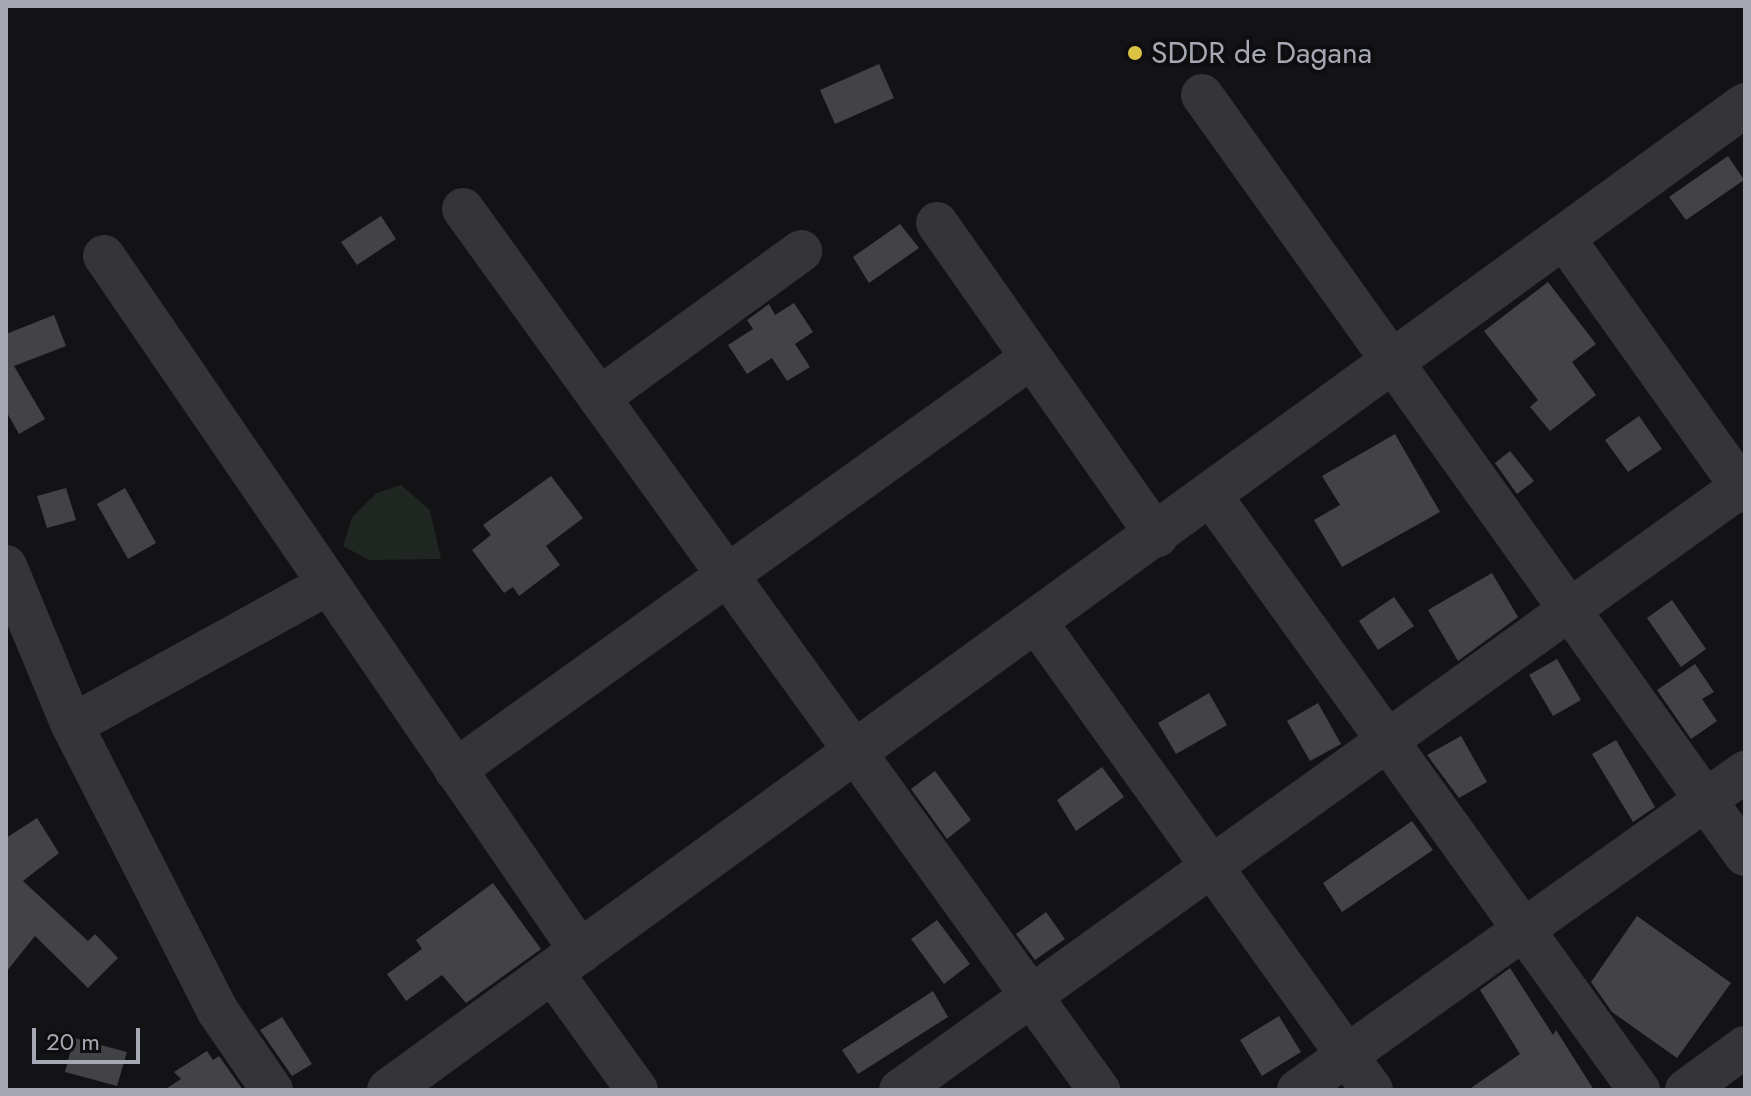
<!DOCTYPE html>
<style>
body{margin:0}
#map{position:relative;width:1751px;height:1096px;overflow:hidden;background:#131315;font-family:Jost,sans-serif}
div>[style]{position:absolute}
.green>*{inset:0;background:#202621}
.building>*{inset:0;background:#434347}
.minor>*{height:42px;margin:-21px;padding:0 21px;transform-origin:21px;border-radius:21px;background:#353539}
.tertiary>*{height:44px;margin:-22px;padding:0 22px;transform-origin:22px;border-radius:22px;background:#353539}
.dots>*{width:22px;height:22px;translate:-50% -50%;box-sizing:border-box;border:4px solid #0e0e10;border-radius:50%}
span{translate:-50% -50%;white-space:nowrap;text-align:center;line-height:1.15;-webkit-text-stroke:8px #0e0e10;paint-order:stroke}
.poi-label{font-size:30px;color:#a6a8b3}
.left{translate:0 -50%;text-align:left}
.frame{position:absolute;inset:0;border:8px solid #a6a8b3;pointer-events:none}
.scale{position:absolute;left:32px;top:1028px;width:108px;height:36px;box-sizing:border-box;border:4px solid #a6a8b3;border-top:0;padding-left:10px;font-size:24px;line-height:28px;white-space:nowrap;color:#a6a8b3;-webkit-text-stroke:6px #0e0e10;paint-order:stroke}
</style>
<div id="map">
<div class="green">
<div style="clip-path:polygon(401px 485px,430px 510px,441px 559px,369px 560px,343px 546px,352px 517px,377px 493px)"></div>
</div>
<div class="building">
<div style="clip-path:polygon(879px 64px,894px 98px,835px 124px,820px 90px)"></div>
<div style="clip-path:polygon(1728px 156px,1744px 180px,1686px 220px,1669px 197px)"></div>
<div style="clip-path:polygon(381px 216px,396px 239px,357px 265px,341px 242px)"></div>
<div style="clip-path:polygon(900px 224px,919px 248px,869px 283px,853px 257px)"></div>
<div style="clip-path:polygon(1548px 282px,1596px 344px,1572px 362px,1596px 395px,1550px 431px,1530px 407px,1538px 400px,1484px 331px)"></div>
<div style="clip-path:polygon(794px 303px,813px 332px,795px 344px,810px 367px,787px 381px,772px 358px,747px 374px,728px 345px,753px 329px,747px 320px,769px 304px,775px 315px)"></div>
<div style="clip-path:polygon(54px 315px,66px 346px,14px 366px,45px 419px,19px 434px,6px 411px,6px 334px)"></div>
<div style="clip-path:polygon(1639px 416px,1662px 449px,1628px 472px,1605px 440px)"></div>
<div style="clip-path:polygon(1395px 434px,1440px 512px,1342px 567px,1314px 520px,1340px 505px,1322px 476px)"></div>
<div style="clip-path:polygon(1510px 451px,1534px 481px,1517px 494px,1495px 463px)"></div>
<div style="clip-path:polygon(551px 476px,583px 518px,546px 546px,560px 565px,519px 596px,513px 587px,504px 593px,472px 550px,491px 535px,483px 525px)"></div>
<div style="clip-path:polygon(66px 488px,76px 520px,47px 528px,37px 496px)"></div>
<div style="clip-path:polygon(125px 488px,156px 543px,128px 559px,97px 504px)"></div>
<div style="clip-path:polygon(1492px 573px,1518px 617px,1458px 661px,1428px 610px)"></div>
<div style="clip-path:polygon(1394px 597px,1414px 626px,1378px 650px,1359px 621px)"></div>
<div style="clip-path:polygon(1672px 600px,1706px 649px,1681px 667px,1647px 618px)"></div>
<div style="clip-path:polygon(1557px 659px,1581px 700px,1553px 716px,1529px 675px)"></div>
<div style="clip-path:polygon(1695px 664px,1714px 692px,1702px 699px,1717px 721px,1691px 739px,1657px 690px)"></div>
<div style="clip-path:polygon(1209px 693px,1227px 725px,1176px 754px,1158px 723px)"></div>
<div style="clip-path:polygon(1318px 703px,1341px 744px,1310px 761px,1287px 721px)"></div>
<div style="clip-path:polygon(1461px 736px,1487px 782px,1459px 798px,1427px 755px)"></div>
<div style="clip-path:polygon(1616px 740px,1655px 807px,1633px 822px,1592px 754px)"></div>
<div style="clip-path:polygon(1102px 767px,1124px 797px,1076px 831px,1057px 800px)"></div>
<div style="clip-path:polygon(935px 771px,971px 820px,947px 839px,911px 789px)"></div>
<div style="clip-path:polygon(37px 818px,59px 853px,23px 881px,88px 941px,95px 934px,118px 958px,88px 988px,35px 936px,6px 972px,6px 838px)"></div>
<div style="clip-path:polygon(1412px 821px,1433px 850px,1342px 912px,1323px 883px)"></div>
<div style="clip-path:polygon(493px 883px,541px 949px,466px 1003px,442px 975px,406px 1001px,387px 974px,422px 949px,416px 940px)"></div>
<div style="clip-path:polygon(1046px 912px,1065px 939px,1035px 960px,1016px 934px)"></div>
<div style="clip-path:polygon(1637px 916px,1731px 983px,1677px 1058px,1612px 1012px,1591px 982px)"></div>
<div style="clip-path:polygon(937px 920px,970px 964px,944px 984px,911px 939px)"></div>
<div style="clip-path:polygon(1510px 968px,1553px 1035px,1556px 1030px,1594px 1090px,1468px 1090px,1520px 1054px,1480px 990px)"></div>
<div style="clip-path:polygon(933px 991px,948px 1017px,858px 1074px,842px 1050px)"></div>
<div style="clip-path:polygon(1279px 1016px,1301px 1052px,1262px 1076px,1240px 1040px)"></div>
<div style="clip-path:polygon(282px 1017px,312px 1064px,292px 1076px,260px 1030px)"></div>
<div style="clip-path:polygon(74px 1038px,127px 1052px,117px 1086px,65px 1072px)"></div>
<div style="clip-path:polygon(207px 1051px,213px 1060px,219px 1056px,243px 1090px,164px 1090px,181px 1079px,174px 1072px)"></div>
</div>
<div class="minor">
<div style="left:1202px;top:95px;width:934px;rotate:54.46deg"></div>
<div style="left:463px;top:209px;width:1087px;rotate:54.17deg"></div>
<div style="left:937px;top:223px;width:383px;rotate:54.9deg"></div>
<div style="left:1563px;top:237px;width:313px;rotate:54.5deg"></div>
<div style="left:104px;top:256px;width:844px;rotate:55.58deg"></div>
<div style="left:599px;top:398px;width:250px;rotate:-36deg"></div>
<div style="left:1212px;top:497px;width:731px;rotate:54.24deg"></div>
<div style="left:6px;top:566px;width:172px;rotate:67.5deg"></div>
<div style="left:72px;top:725px;width:320px;rotate:63deg"></div>
<div style="left:217px;top:1010px;width:97px;rotate:55.5deg"></div>
<div style="left:1037px;top:623px;width:575px;rotate:54.35deg"></div>
<div style="left:72px;top:725px;width:292px;rotate:-28.8deg"></div>
<div style="left:455px;top:770px;width:708px;rotate:-35.58deg"></div>
<div style="left:552px;top:972px;width:145px;rotate:54.2deg"></div>
<div style="left:900px;top:1090px;width:1040px;rotate:-35.65deg"></div>
<div style="left:1298px;top:1090px;width:549px;rotate:-35.43deg"></div>
<div style="left:1686px;top:1090px;width:73px;rotate:-36.1deg"></div>
</div>
<div class="tertiary">
<div style="left:389px;top:1090px;width:1676px;rotate:-35.99deg"></div>
</div>
<div class="dots">
<div style="left:1135px;top:53px;background:#dcc243"></div>
</div>
<div class="poi-label">
<span class="left" style="left:1151px;top:53px">SDDR de Dagana</span>
</div>
<div class="frame"></div>
<div class="scale">20 m</div>
</div>
